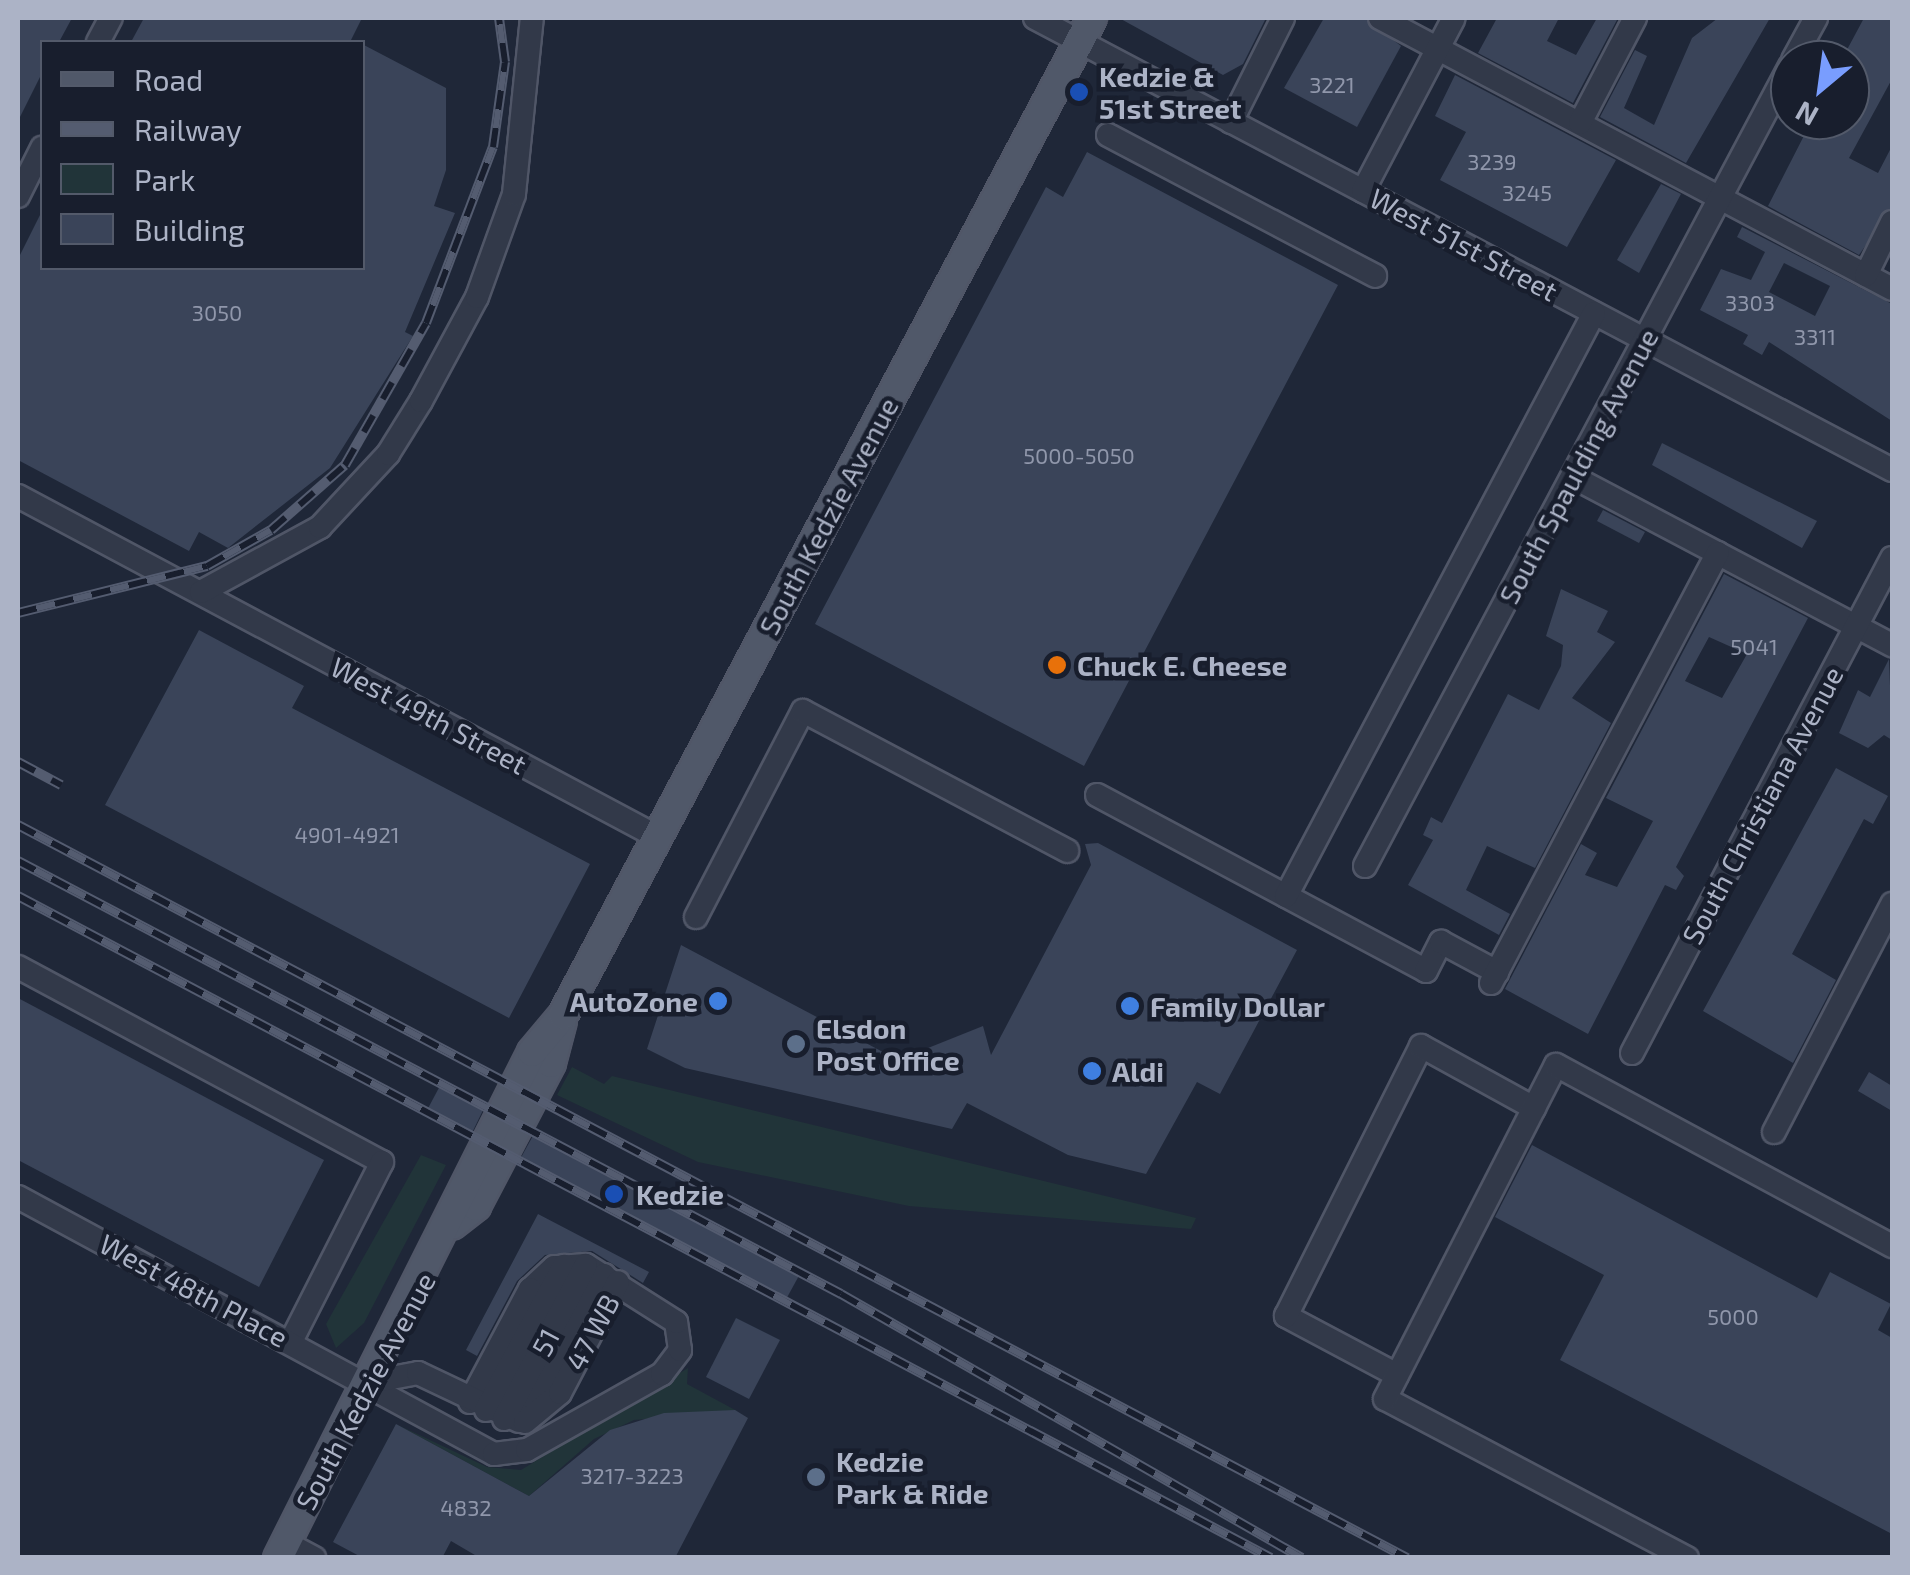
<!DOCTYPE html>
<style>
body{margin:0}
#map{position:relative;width:1910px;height:1575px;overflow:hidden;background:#1f2738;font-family:"Exo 2",sans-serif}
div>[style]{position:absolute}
.green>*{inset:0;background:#213439}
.building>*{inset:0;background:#3a4459}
.roads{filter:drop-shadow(2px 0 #505667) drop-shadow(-2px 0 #505667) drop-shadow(0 2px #505667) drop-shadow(0 -2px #505667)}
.minor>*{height:22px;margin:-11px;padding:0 11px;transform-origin:11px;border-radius:11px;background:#323949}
.major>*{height:28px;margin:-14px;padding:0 14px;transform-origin:14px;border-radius:14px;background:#505869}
.rail>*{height:10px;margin-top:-5px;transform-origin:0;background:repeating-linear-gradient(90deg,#181e2d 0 19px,#545c70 0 38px);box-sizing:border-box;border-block:2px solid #545c70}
.dots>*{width:28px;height:28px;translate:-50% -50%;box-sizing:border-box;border:5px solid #181e2d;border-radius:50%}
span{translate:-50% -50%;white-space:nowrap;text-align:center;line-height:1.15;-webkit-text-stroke:9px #181e2d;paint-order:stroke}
.number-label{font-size:22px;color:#9097ab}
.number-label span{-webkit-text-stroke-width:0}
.poi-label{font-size:28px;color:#acb3c6;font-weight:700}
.left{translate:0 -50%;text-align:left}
.right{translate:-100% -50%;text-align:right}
.street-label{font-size:28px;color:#acb3c6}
.frame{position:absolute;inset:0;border:20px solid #acb3c6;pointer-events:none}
.legend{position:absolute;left:40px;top:40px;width:325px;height:230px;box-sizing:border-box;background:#181e2d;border:2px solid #535a6a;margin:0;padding:12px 18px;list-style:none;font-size:30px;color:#acb3c6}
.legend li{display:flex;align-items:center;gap:20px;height:50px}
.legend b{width:50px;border:2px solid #535a6a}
.north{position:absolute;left:1770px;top:40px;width:100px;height:100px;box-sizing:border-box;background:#181e2d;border:2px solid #535a6a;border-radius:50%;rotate:209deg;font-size:28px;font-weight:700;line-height:40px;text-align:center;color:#acb3c6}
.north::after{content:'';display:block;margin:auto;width:35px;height:45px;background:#799dfe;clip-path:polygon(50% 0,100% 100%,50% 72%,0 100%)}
</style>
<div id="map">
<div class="green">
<div style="clip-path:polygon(572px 1067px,604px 1084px,612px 1076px,1196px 1218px,1191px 1229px,909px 1206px,698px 1162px,557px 1095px)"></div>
<div style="clip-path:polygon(421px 1155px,446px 1165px,364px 1323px,336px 1348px,326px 1324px)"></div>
<div style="clip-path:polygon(688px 1368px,687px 1384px,737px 1411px,634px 1420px,594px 1439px,529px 1496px,396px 1424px,487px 1467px,521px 1470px)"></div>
</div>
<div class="building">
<div style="clip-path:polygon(18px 18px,72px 18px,59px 42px,42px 42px,42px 73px,18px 121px)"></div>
<div style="clip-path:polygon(144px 18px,362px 18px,350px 42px,131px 42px)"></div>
<div style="clip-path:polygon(1119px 18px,1266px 18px,1243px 64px,1223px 75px)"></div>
<div style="clip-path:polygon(1324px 18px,1365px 18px,1401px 46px,1357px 127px,1284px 88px)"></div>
<div style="clip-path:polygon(1497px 18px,1559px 18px,1547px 41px,1576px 55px,1597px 18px,1618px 18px,1573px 103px,1478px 53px)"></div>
<div style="clip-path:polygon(1718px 18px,1770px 18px,1686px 163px,1600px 117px,1635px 50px,1647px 56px,1624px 108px,1654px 125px,1692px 38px)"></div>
<div style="clip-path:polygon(1864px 18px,1892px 18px,1892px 79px,1849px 158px,1878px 173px,1892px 146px,1892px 207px,1859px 255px,1768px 206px,1812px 120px,1850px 120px,1850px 60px,1842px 59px)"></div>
<div style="clip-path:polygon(362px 44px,446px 88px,446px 170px,434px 206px,455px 213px,405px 332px,413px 336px,330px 468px,228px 548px,199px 532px,189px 551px,18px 460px,18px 259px,42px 211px,42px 268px,362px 268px)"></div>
<div style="clip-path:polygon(1455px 75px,1616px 160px,1567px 247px,1440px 180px,1466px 132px,1435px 116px)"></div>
<div style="clip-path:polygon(1087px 152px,1338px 285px,1084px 766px,815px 624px,1046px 187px,1063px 197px)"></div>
<div style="clip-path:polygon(1661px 184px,1681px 194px,1639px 273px,1617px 260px)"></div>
<div style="clip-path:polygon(evenodd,1742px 227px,1892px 304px,1892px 421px,1769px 342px,1762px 355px,1743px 344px,1748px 335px,1700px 310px,1721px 269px,1751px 280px,1765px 252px,1737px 237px,1742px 227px,1784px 263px,1830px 286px,1815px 316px,1769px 292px,1784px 263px)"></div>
<div style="clip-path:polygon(1662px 443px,1817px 521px,1802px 548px,1652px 465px)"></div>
<div style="clip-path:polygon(1603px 510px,1645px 532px,1639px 543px,1597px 521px)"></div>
<div style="clip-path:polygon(evenodd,1724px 574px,1808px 618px,1676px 867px,1684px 876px,1676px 890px,1665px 885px,1588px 1034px,1505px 989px,1581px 844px,1597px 853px,1585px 875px,1617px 887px,1653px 821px,1606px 798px,1724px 574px,1709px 637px,1747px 654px,1722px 698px,1685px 681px,1709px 637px)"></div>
<div style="clip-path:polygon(1561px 589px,1608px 611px,1597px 632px,1615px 642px,1572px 698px,1611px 723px,1535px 868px,1487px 846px,1466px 890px,1510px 914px,1499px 935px,1408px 885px,1433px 840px,1423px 835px,1431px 817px,1442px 823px,1508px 694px,1539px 710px,1561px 666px,1563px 645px,1546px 636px)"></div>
<div style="clip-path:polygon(199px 630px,304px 686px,292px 708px,590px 864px,509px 1018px,105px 805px)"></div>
<div style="clip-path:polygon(1889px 659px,1892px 740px,1884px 735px,1868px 748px,1839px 733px,1858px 690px,1870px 697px)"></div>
<div style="clip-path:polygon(1836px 768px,1888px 796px,1873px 824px,1864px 819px,1792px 954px,1836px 980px,1793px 1063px,1703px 1011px)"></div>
<div style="clip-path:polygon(1098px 843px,1297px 950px,1220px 1094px,1197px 1082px,1146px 1174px,1068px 1155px,967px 1103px,952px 1129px,685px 1068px,647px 1049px,681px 945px,898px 1060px,983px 1026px,991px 1055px,1091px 865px,1085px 844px)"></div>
<div style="clip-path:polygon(18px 998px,324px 1160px,259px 1287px,18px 1160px)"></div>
<div style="clip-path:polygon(1869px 1072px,1892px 1086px,1892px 1111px,1858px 1091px)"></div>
<div style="clip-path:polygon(442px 1082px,485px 1106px,470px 1137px,425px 1114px)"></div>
<div style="clip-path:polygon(535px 1132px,801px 1272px,784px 1303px,518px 1163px)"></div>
<div style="clip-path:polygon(1532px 1145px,1817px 1298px,1830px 1272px,1891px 1304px,1878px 1330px,1892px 1338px,1892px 1534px,1560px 1360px,1604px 1275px,1495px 1217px)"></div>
<div style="clip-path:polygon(538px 1214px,649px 1272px,643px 1283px,592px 1251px,545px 1255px,517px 1281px,477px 1356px,466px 1350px)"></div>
<div style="clip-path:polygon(736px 1318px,780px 1340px,749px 1399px,706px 1377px)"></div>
<div style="clip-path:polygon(735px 1410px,748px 1418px,675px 1558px,480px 1558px,451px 1541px,442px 1558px,363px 1558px,333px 1542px,396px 1424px,529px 1496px,610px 1430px,664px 1413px)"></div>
</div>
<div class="roads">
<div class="minor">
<div style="left:1035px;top:18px;width:969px;rotate:27.81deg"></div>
<div style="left:1380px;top:18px;width:579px;rotate:27.89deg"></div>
<div style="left:98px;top:42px;width:27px;rotate:-62deg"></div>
<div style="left:1793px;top:60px;width:48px;rotate:-61.3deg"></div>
<div style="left:1231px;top:122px;width:116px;rotate:-63.4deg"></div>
<div style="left:1580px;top:123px;width:119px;rotate:-62.4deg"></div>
<div style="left:1108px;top:135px;width:302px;rotate:27.8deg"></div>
<div style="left:1363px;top:191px;width:195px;rotate:-62.3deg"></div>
<div style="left:18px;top:196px;width:54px;rotate:-63.4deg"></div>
<div style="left:1866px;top:275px;width:59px;rotate:-63.9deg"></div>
<div style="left:1573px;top:477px;width:361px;rotate:27.8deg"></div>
<div style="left:18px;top:496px;width:725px;rotate:28.05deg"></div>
<div style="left:201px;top:592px;width:136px;rotate:-28.6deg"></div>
<div style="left:320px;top:527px;width:100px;rotate:-47deg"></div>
<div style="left:388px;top:454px;width:62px;rotate:-58.1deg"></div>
<div style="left:421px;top:401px;width:118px;rotate:-61.7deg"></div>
<div style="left:477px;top:297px;width:109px;rotate:-70.2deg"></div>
<div style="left:514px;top:194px;width:177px;rotate:-84.2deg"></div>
<div style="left:1097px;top:795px;width:373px;rotate:28.1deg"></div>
<div style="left:1426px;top:971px;width:33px;rotate:-63deg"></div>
<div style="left:1441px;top:942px;width:64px;rotate:28.2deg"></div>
<div style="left:1365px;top:866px;width:906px;rotate:-62.02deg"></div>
<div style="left:1286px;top:896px;width:659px;rotate:-62.15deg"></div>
<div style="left:696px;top:917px;width:232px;rotate:-62.6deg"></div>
<div style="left:803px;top:711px;width:299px;rotate:27.9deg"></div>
<div style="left:18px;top:967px;width:413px;rotate:28.2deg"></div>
<div style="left:382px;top:1162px;width:201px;rotate:116.9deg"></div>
<div style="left:1491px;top:983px;width:486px;rotate:-62.2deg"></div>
<div style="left:1632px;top:1053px;width:559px;rotate:-62.29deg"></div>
<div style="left:1774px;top:1132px;width:257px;rotate:-62.6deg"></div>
<div style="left:18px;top:1197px;width:541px;rotate:28.37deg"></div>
<div style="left:494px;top:1454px;width:33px;rotate:-7deg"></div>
<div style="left:527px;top:1450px;width:155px;rotate:-29.4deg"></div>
<div style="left:662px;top:1374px;width:30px;rotate:-53deg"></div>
<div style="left:680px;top:1350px;width:28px;rotate:-98deg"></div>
<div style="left:676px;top:1322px;width:107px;rotate:-147.7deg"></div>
<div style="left:586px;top:1265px;width:32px;rotate:176deg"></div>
<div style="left:554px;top:1267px;width:33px;rotate:137deg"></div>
<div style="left:530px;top:1289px;width:128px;rotate:118deg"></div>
<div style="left:1397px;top:1375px;width:126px;rotate:-152deg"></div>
<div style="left:1286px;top:1316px;width:302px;rotate:-63.4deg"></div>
<div style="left:1421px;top:1046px;width:129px;rotate:28.8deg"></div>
<div style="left:370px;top:1382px;width:49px;rotate:-10.6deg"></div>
<div style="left:418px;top:1373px;width:112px;rotate:25.4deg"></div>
<div style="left:486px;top:1410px;width:164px;rotate:-61.6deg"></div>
<div style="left:528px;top:1418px;width:162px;rotate:-62deg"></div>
<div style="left:504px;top:1419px;width:174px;rotate:-62deg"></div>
<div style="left:525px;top:1422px;width:45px;rotate:-39.6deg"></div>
<div style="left:560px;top:1393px;width:125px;rotate:-62.4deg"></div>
<div style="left:286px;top:1543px;width:32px;rotate:28deg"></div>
<div style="left:1687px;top:1558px;width:341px;rotate:-152.2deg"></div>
<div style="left:1385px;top:1399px;width:375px;rotate:-62.9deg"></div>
<div style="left:1556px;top:1065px;width:382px;rotate:28.3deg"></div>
</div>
<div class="major">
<div style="left:452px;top:1225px;width:31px;rotate:-38deg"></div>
<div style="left:476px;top:1206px;width:161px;rotate:-62.3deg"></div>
<div style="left:551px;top:1063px;width:43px;rotate:-75.3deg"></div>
<div style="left:278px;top:1558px;width:566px;rotate:-63.34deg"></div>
<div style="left:532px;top:1052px;width:48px;rotate:-50deg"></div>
<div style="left:563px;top:1015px;width:1129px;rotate:-62.05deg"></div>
</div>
</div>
<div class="rail">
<div style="left:18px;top:613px;width:195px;rotate:-14deg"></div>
<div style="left:207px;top:566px;width:73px;rotate:-29.4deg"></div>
<div style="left:271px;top:530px;width:98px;rotate:-41.3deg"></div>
<div style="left:345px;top:465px;width:163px;rotate:-60.3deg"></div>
<div style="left:426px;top:323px;width:188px;rotate:-69.2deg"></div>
<div style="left:493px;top:147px;width:86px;rotate:-82deg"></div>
<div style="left:505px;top:62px;width:44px;rotate:-97.8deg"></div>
<div style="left:18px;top:762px;width:49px;rotate:28.1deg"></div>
<div style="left:18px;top:825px;width:1571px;rotate:27.82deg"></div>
<div style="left:18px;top:861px;width:930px;rotate:27.75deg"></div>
<div style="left:841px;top:1294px;width:531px;rotate:29.8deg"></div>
<div style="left:18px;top:896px;width:1417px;rotate:27.85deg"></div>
</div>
<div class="dots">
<div style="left:1079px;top:92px;background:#1a4fb4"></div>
<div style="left:1057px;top:665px;background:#e8710a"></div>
<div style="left:718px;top:1001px;background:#3f7fe0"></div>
<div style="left:1130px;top:1006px;background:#3f7fe0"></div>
<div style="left:796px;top:1044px;background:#5c6f8a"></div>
<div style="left:1092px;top:1071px;background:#3f7fe0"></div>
<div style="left:614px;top:1194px;background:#1a4fb4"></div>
<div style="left:816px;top:1477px;background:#5c6f8a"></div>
</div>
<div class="number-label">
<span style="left:1332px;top:85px">3221</span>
<span style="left:1492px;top:162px">3239</span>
<span style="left:1527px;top:193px">3245</span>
<span style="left:1750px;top:303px">3303</span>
<span style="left:217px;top:313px">3050</span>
<span style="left:1815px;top:337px">3311</span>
<span style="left:1079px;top:456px">5000-5050</span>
<span style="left:1754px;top:647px">5041</span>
<span style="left:347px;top:835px">4901-4921</span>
<span style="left:1733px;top:1317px">5000</span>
<span style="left:632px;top:1476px">3217-3223</span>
<span style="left:466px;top:1508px">4832</span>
</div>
<div class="poi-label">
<span class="left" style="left:1099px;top:92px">Kedzie &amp;<br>51st Street</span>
<span class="left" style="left:1077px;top:665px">Chuck E. Cheese</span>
<span class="right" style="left:698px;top:1001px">AutoZone</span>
<span class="left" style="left:1150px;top:1006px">Family Dollar</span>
<span class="left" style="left:816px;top:1044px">Elsdon<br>Post Office</span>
<span class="left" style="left:1112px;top:1071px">Aldi</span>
<span class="left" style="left:636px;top:1194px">Kedzie</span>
<span class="left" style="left:836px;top:1477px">Kedzie<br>Park &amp; Ride</span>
</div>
<div class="street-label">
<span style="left:1464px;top:244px;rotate:28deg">West 51st Street</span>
<span style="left:1578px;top:466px;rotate:-62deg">South Spaulding Avenue</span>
<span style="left:828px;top:516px;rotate:-62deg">South Kedzie Avenue</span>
<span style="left:429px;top:715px;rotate:28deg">West 49th Street</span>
<span style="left:1762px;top:805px;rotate:-62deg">South Christiana Avenue</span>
<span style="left:194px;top:1290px;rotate:28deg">West 48th Place</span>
<span style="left:592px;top:1332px;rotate:-62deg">47 WB</span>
<span style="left:545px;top:1342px;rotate:-62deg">51</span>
<span style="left:365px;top:1391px;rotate:-62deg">South Kedzie Avenue</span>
</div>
<div class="frame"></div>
<ul class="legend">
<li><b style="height:12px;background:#505869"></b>Road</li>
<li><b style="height:12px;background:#545c70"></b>Railway</li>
<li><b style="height:28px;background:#213439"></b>Park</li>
<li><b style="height:28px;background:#3a4459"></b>Building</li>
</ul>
<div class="north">N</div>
</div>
